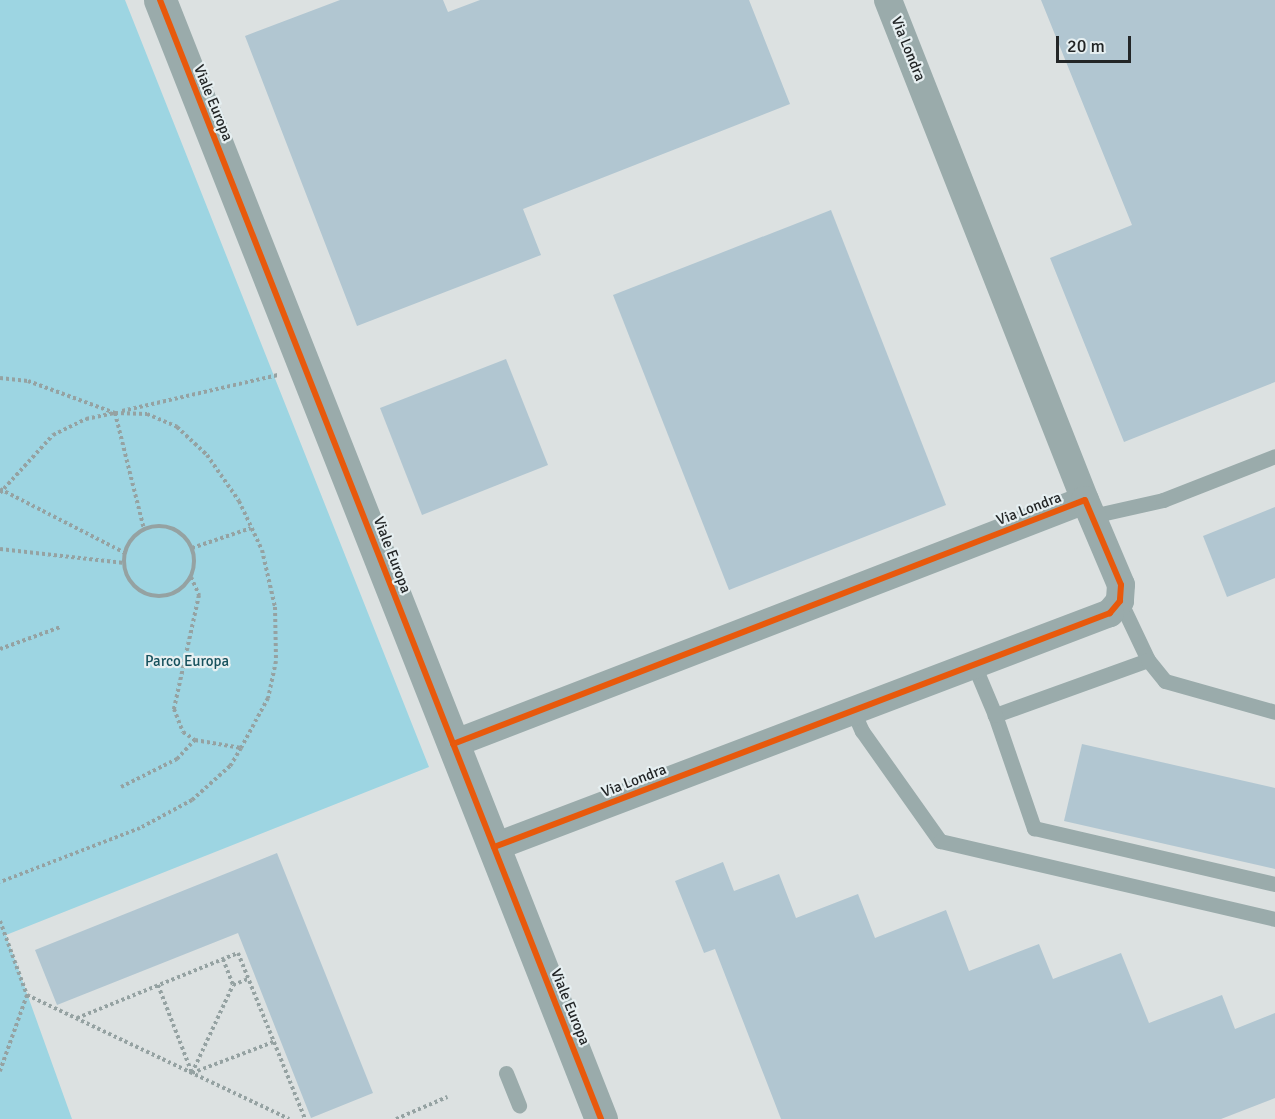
<!DOCTYPE html>
<style>
body{margin:0}
#map{position:relative;width:1275px;height:1119px;overflow:hidden;background:#dce1e1;font-family:Signika,sans-serif}
div>[style]{position:absolute}
.green>*{inset:0;background:#9dd5e2}
.building>*{inset:0;background:#b1c6d1}
.path>*{height:4px;margin-top:-2px;transform-origin:0;background:repeating-linear-gradient(90deg,#95a2a2 0 3px,transparent 0 6px)}
.path>.ring{margin:-2px;padding:0;box-sizing:content-box;background:none;border:4px solid #95a2a2;border-radius:50%}
.service>*{height:15px;margin:-7.5px;padding:0 7.5px;transform-origin:7.5px;border-radius:7.5px;background:#9aabab}
.minor>*{height:28px;margin:-14px;padding:0 14px;transform-origin:14px;border-radius:14px;background:#9aabab}
.tertiary>*{height:33px;margin:-16.5px;padding:0 16.5px;transform-origin:16.5px;border-radius:16.5px;background:#9aabab}
.cycleway>*{height:6px;margin:-3px;padding:0 3px;transform-origin:3px;border-radius:3px;background:#e8590c}
span{translate:-50% -50%;white-space:nowrap;text-align:center;line-height:1.15;-webkit-text-stroke:4.5px #e6eff1;paint-order:stroke}
.street-label{font-size:15px;color:#232627}
.park-label{font-size:15px;color:#16515d}
.scale{position:absolute;left:1056px;top:36px;width:75px;height:27px;box-sizing:border-box;border:3px solid #232627;border-top:0;padding-left:8px;font-size:18px;line-height:21px;white-space:nowrap;color:#232627;-webkit-text-stroke:4px #e6eff1;paint-order:stroke}
</style>
<div id="map">
<div class="green">
<div style="clip-path:polygon(0 0,125px 0,429px 767px,6px 935px,72px 1119px,0 1119px)"></div>
</div>
<div class="building">
<div style="clip-path:polygon(340px 0,443px 0,448px 12px,480px 0,749px 0,790px 104px,523px 209px,541px 255px,357px 326px,245px 36px)"></div>
<div style="clip-path:polygon(1041px 0,1275px 0,1275px 382px,1124px 442px,1050px 258px,1132px 225px)"></div>
<div style="clip-path:polygon(831px 210px,946px 505px,729px 590px,613px 295px)"></div>
<div style="clip-path:polygon(506px 359px,548px 465px,422px 515px,380px 408px)"></div>
<div style="clip-path:polygon(1275px 507px,1275px 578px,1227px 597px,1203px 536px)"></div>
<div style="clip-path:polygon(1082px 744px,1275px 788px,1275px 869px,1064px 821px)"></div>
<div style="clip-path:polygon(277px 853px,373px 1093px,311px 1118px,238px 933px,57px 1005px,35px 950px)"></div>
<div style="clip-path:polygon(723px 862px,734px 891px,779px 874px,796px 918px,858px 894px,875px 938px,946px 910px,969px 971px,1039px 944px,1053px 979px,1121px 953px,1149px 1023px,1222px 995px,1235px 1029px,1275px 1013px,1275px 1098px,1221px 1119px,781px 1119px,715px 949px,704px 953px,675px 881px)"></div>
</div>
<div class="path">
<div style="left:0;top:378px;width:28px;rotate:6deg"></div>
<div style="left:28px;top:381px;width:93px;rotate:20.2deg"></div>
<div style="left:122px;top:411px;width:160px;rotate:-13deg"></div>
<div style="left:115px;top:413px;width:120px;rotate:76deg"></div>
<div style="left:0;top:489px;width:140px;rotate:27.1deg"></div>
<div style="left:0;top:493px;width:79px;rotate:-47.6deg"></div>
<div style="left:53px;top:435px;width:37px;rotate:-26deg"></div>
<div style="left:86px;top:419px;width:30px;rotate:-12deg"></div>
<div style="left:115px;top:413px;width:32px;rotate:2deg"></div>
<div style="left:147px;top:414px;width:33px;rotate:23deg"></div>
<div style="left:177px;top:427px;width:41px;rotate:43deg"></div>
<div style="left:207px;top:455px;width:56px;rotate:55.2deg"></div>
<div style="left:239px;top:501px;width:54px;rotate:64.9deg"></div>
<div style="left:262px;top:550px;width:58px;rotate:77.2deg"></div>
<div style="left:275px;top:607px;width:54px;rotate:88.9deg"></div>
<div style="left:276px;top:661px;width:38px;rotate:102deg"></div>
<div style="left:268px;top:698px;width:57px;rotate:118.4deg"></div>
<div style="left:241px;top:748px;width:21px;rotate:121deg"></div>
<div style="left:230px;top:766px;width:51px;rotate:138.2deg"></div>
<div style="left:192px;top:800px;width:59px;rotate:151.7deg"></div>
<div style="left:140px;top:828px;width:150px;rotate:158.9deg"></div>
<div class="ring" style="left:124px;top:526px;width:66px;height:66px"></div>
<div style="left:192px;top:548px;width:62px;rotate:-18.7deg"></div>
<div style="left:0;top:549px;width:125px;rotate:6.4deg"></div>
<div style="left:191px;top:577px;width:20px;rotate:66deg"></div>
<div style="left:199px;top:595px;width:117px;rotate:102.4deg"></div>
<div style="left:174px;top:709px;width:25px;rotate:69deg"></div>
<div style="left:183px;top:732px;width:14px;rotate:34deg"></div>
<div style="left:195px;top:740px;width:47px;rotate:9.9deg"></div>
<div style="left:0;top:649px;width:64px;rotate:-20.1deg"></div>
<div style="left:121px;top:787px;width:63px;rotate:-26.6deg"></div>
<div style="left:177px;top:759px;width:26px;rotate:-47deg"></div>
<div style="left:0;top:921px;width:79px;rotate:70deg"></div>
<div style="left:27px;top:995px;width:81px;rotate:109.6deg"></div>
<div style="left:223px;top:959px;width:28px;rotate:69deg"></div>
<div style="left:158px;top:985px;width:94px;rotate:68.9deg"></div>
<div style="left:192px;top:1073px;width:87px;rotate:-20.9deg"></div>
<div style="left:27px;top:995px;width:290px;rotate:25.3deg"></div>
<div style="left:77px;top:1018px;width:174px;rotate:-22deg"></div>
<div style="left:238px;top:953px;width:179px;rotate:68deg"></div>
<div style="left:192px;top:1073px;width:97px;rotate:-65deg"></div>
<div style="left:233px;top:985px;width:16px;rotate:-22deg"></div>
<div style="left:396px;top:1119px;width:56px;rotate:-23.3deg"></div>
</div>
<div class="service">
<div style="left:1092px;top:516px;width:73px;rotate:-12.7deg"></div>
<div style="left:1163px;top:500px;width:120px;rotate:-21.4deg"></div>
<div style="left:1120px;top:601px;width:65px;rotate:64.6deg"></div>
<div style="left:1148px;top:660px;width:163px;rotate:160.2deg"></div>
<div style="left:995px;top:715px;width:120px;rotate:71deg"></div>
<div style="left:1034px;top:828px;width:247px;rotate:13.1deg"></div>
<div style="left:1148px;top:660px;width:27px;rotate:51deg"></div>
<div style="left:1165px;top:681px;width:114px;rotate:15.7deg"></div>
<div style="left:974px;top:665px;width:54px;rotate:67.2deg"></div>
<div style="left:853px;top:711px;width:22px;rotate:66deg"></div>
<div style="left:862px;top:731px;width:135px;rotate:54.7deg"></div>
<div style="left:940px;top:841px;width:344px;rotate:13.1deg"></div>
<div style="left:506px;top:1073px;width:35px;rotate:68deg"></div>
</div>
<div class="minor">
<div style="left:888px;top:0;width:537px;rotate:68.5deg"></div>
<div style="left:453px;top:744px;width:677px;rotate:-21.11deg"></div>
<div style="left:1085px;top:500px;width:92px;rotate:67deg"></div>
<div style="left:1121px;top:585px;width:16px;rotate:94deg"></div>
<div style="left:1120px;top:601px;width:16px;rotate:130deg"></div>
<div style="left:1110px;top:613px;width:659px;rotate:159.2deg"></div>
</div>
<div class="tertiary">
<div style="left:160px;top:0;width:1203px;rotate:68.49deg"></div>
</div>
<div class="cycleway">
<div style="left:160px;top:0;width:1203px;rotate:68.49deg"></div>
<div style="left:453px;top:744px;width:677px;rotate:-21.11deg"></div>
<div style="left:1085px;top:500px;width:92px;rotate:67deg"></div>
<div style="left:1121px;top:585px;width:16px;rotate:94deg"></div>
<div style="left:1120px;top:601px;width:16px;rotate:130deg"></div>
<div style="left:1110px;top:613px;width:659px;rotate:159.2deg"></div>
</div>
<div class="street-label">
<span style="left:908px;top:49px;rotate:68deg">Via Londra</span>
<span style="left:213px;top:103px;rotate:68deg">Viale Europa</span>
<span style="left:1029px;top:509px;rotate:-21deg">Via Londra</span>
<span style="left:392px;top:555px;rotate:69deg">Viale Europa</span>
<span style="left:634px;top:781px;rotate:-21deg">Via Londra</span>
<span style="left:570px;top:1007px;rotate:68deg">Viale Europa</span>
</div>
<div class="park-label">
<span style="left:187px;top:662px">Parco Europa</span>
</div>
<div class="scale">20 m</div>
</div>
